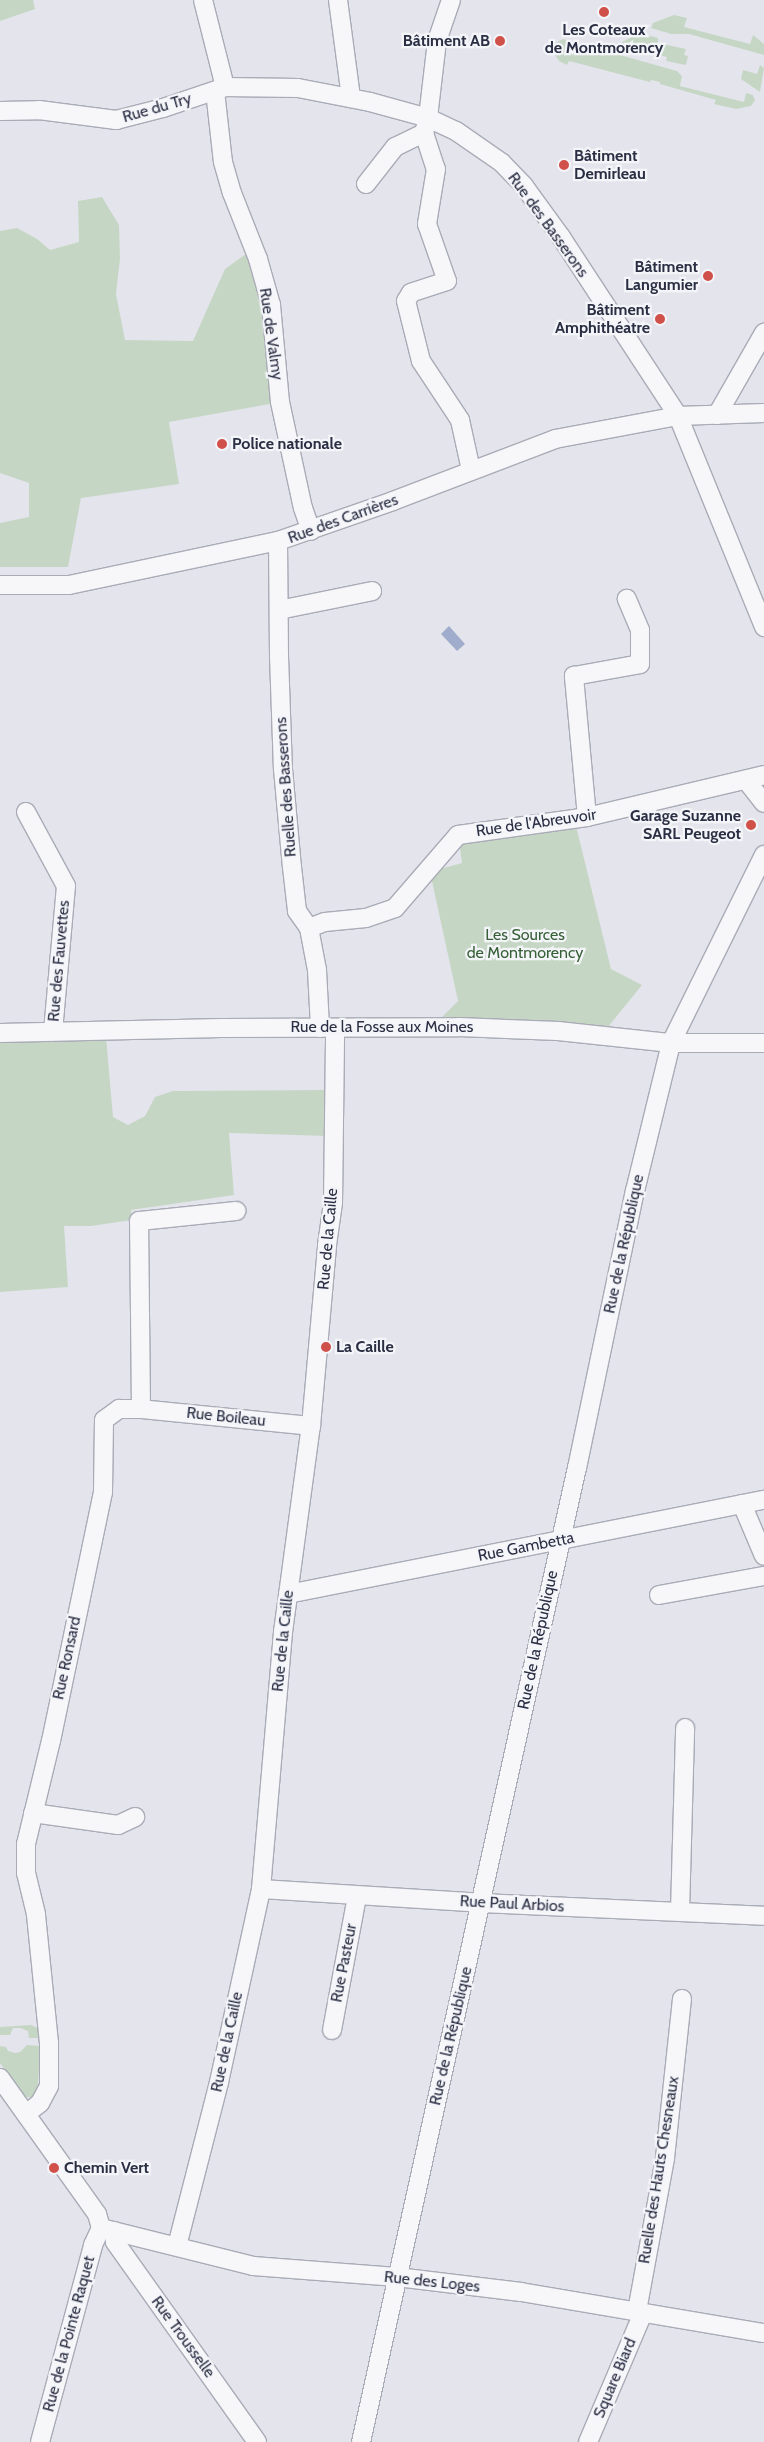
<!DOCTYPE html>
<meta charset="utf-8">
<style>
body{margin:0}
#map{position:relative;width:764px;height:2442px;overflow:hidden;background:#e4e5ec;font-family:Cabin,sans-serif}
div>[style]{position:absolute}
.green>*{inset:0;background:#c6d6c5}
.water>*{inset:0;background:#9faccb}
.roads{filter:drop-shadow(1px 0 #a9abb6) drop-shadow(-1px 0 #a9abb6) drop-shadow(0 1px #a9abb6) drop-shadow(0 -1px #a9abb6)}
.minor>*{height:18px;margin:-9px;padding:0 9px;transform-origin:9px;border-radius:9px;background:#f7f7fa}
.dots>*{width:14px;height:14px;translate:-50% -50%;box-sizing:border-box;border:2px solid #f4f5f9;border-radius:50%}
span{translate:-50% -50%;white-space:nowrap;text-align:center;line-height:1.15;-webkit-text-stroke:4.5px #f4f5f9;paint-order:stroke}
.poi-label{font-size:16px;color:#2b2f44;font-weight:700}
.right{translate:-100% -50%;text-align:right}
.left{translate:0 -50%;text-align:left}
.street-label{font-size:16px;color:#2b2f44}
.park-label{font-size:16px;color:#386038}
</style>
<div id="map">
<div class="green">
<div style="clip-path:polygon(0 0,33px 0,35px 9px,0 21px)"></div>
<div style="clip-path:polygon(674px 15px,687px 18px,684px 27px,750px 44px,753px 35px,764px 44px,764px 55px,689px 34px,671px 34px,651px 28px,653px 23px)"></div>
<div style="clip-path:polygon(643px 34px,658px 38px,658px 43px,686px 49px,684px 55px,688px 56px,686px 65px,666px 61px,667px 57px,621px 45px,622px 42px,632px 37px)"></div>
<div style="clip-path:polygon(563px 39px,677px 71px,682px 76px,680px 86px,744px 102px,746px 93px,753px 95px,755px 100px,751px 106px,736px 109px,714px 104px,716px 100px,660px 84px,660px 82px,651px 80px,650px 82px,569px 61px,567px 65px,559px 61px,552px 50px,553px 44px)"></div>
<div style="clip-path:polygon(760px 65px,764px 68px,760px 92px,741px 79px,743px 70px,757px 74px)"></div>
<div style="clip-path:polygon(102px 197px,119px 225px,120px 259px,116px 294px,125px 340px,193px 341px,225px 269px,250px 251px,262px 299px,275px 403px,169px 422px,179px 484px,81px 498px,68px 567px,0 567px,0 523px,29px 517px,29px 483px,0 473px,0 231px,17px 228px,37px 239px,50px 250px,79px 242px,78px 201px)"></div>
<div style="clip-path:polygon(576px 826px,611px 969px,642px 985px,608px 1027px,442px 1017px,458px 1001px,430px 872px,462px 863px,459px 840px)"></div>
<div style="clip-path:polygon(106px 1036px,113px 1117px,128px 1125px,145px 1116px,155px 1097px,173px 1091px,325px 1090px,327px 1136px,229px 1133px,234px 1195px,131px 1210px,132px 1220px,91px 1226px,64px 1226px,68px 1287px,0 1292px,0 1041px)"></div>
<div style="clip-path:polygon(31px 2025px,40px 2029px,41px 2038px,29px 2038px,28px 2031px,20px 2028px,13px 2028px,10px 2035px,0 2035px,0 2027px)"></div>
<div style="clip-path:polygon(27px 2045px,41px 2046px,37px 2094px,32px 2097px,26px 2097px,0 2063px,0 2046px,6px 2047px,8px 2051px,15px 2053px,20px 2052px)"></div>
</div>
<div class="water">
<div style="clip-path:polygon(449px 626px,465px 644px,457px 651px,441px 634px)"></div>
</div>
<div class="roads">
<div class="minor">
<div style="left:203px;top:0;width:90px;rotate:75.8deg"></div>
<div style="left:338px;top:0;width:99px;rotate:82.4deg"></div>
<div style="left:451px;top:0;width:43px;rotate:108.9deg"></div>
<div style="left:437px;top:41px;width:78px;rotate:96.7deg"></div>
<div style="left:428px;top:118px;width:16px;rotate:105deg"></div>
<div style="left:424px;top:133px;width:38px;rotate:72deg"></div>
<div style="left:436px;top:169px;width:56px;rotate:99.3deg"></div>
<div style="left:427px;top:224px;width:60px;rotate:70.7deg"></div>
<div style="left:447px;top:281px;width:38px;rotate:162deg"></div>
<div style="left:411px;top:293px;width:9px;rotate:122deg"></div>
<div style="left:406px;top:301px;width:62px;rotate:76deg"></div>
<div style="left:421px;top:361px;width:71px;rotate:56.5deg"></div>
<div style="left:460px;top:420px;width:51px;rotate:77.6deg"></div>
<div style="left:215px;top:91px;width:71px;rotate:83.6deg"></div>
<div style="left:223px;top:162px;width:32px;rotate:74deg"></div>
<div style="left:232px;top:193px;width:71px;rotate:68.5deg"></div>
<div style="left:258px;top:259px;width:48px;rotate:74.2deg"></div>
<div style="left:271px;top:305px;width:97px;rotate:84.7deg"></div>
<div style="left:280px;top:402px;width:108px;rotate:77.8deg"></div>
<div style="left:303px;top:508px;width:24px;rotate:71deg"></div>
<div style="left:0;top:111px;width:39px;rotate:-1deg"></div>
<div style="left:39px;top:110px;width:78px;rotate:7.4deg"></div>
<div style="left:116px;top:120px;width:49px;rotate:-14.3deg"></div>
<div style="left:163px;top:108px;width:65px;rotate:-18.7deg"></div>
<div style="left:225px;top:87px;width:73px;rotate:0.8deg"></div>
<div style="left:298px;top:88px;width:73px;rotate:11deg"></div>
<div style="left:370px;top:102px;width:60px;rotate:15.4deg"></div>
<div style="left:428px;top:118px;width:31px;rotate:25deg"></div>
<div style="left:456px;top:131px;width:56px;rotate:34.8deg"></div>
<div style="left:502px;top:163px;width:32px;rotate:46deg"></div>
<div style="left:524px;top:186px;width:63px;rotate:54deg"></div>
<div style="left:561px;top:237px;width:214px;rotate:56.8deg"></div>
<div style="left:678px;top:416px;width:228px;rotate:67.8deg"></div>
<div style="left:366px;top:184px;width:47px;rotate:-51.9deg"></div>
<div style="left:395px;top:147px;width:32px;rotate:-26deg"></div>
<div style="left:717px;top:415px;width:95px;rotate:-60.2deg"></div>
<div style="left:278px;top:541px;width:115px;rotate:89.5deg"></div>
<div style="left:279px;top:656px;width:113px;rotate:88deg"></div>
<div style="left:283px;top:769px;width:98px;rotate:84.8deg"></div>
<div style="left:292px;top:867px;width:44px;rotate:83.5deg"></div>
<div style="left:297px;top:911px;width:21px;rotate:55deg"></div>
<div style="left:309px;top:928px;width:43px;rotate:79.2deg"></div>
<div style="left:317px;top:970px;width:58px;rotate:87deg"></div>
<div style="left:0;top:585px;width:69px"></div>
<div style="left:69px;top:585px;width:214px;rotate:-11.9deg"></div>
<div style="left:278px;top:541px;width:122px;rotate:-19.2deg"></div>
<div style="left:393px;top:501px;width:173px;rotate:-20.9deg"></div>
<div style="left:555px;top:439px;width:125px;rotate:-10.6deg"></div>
<div style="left:678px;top:416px;width:86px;rotate:-2deg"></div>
<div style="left:279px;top:610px;width:95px;rotate:-11.5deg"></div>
<div style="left:746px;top:780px;width:29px;rotate:52deg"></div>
<div style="left:26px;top:812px;width:84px;rotate:61.6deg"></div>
<div style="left:66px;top:886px;width:146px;rotate:95.1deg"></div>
<div style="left:587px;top:817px;width:142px;rotate:-95.3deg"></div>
<div style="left:574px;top:676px;width:67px;rotate:-10.3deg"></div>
<div style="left:640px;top:664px;width:34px;rotate:-90deg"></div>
<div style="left:640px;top:630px;width:34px;rotate:-113deg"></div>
<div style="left:309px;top:928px;width:17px;rotate:-21deg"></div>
<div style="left:325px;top:922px;width:41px;rotate:-5.6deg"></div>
<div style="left:366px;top:918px;width:31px;rotate:-19deg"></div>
<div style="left:395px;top:908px;width:96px;rotate:-49.2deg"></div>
<div style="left:458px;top:835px;width:130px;rotate:-7.9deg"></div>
<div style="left:587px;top:817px;width:182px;rotate:-13.3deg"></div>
<div style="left:0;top:1033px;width:221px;rotate:-1.3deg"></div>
<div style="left:221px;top:1028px;width:238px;rotate:-0.2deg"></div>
<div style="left:459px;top:1027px;width:99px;rotate:2.3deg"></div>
<div style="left:558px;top:1031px;width:114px;rotate:6.1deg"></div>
<div style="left:671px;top:1043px;width:93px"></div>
<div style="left:141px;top:1409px;width:188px;rotate:-90.6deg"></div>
<div style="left:139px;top:1221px;width:98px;rotate:-5.9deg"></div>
<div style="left:742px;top:1504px;width:56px;rotate:67.1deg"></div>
<div style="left:288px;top:1594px;width:485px;rotate:-11.2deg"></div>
<div style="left:659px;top:1595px;width:107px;rotate:-10.3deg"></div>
<div style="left:33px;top:1813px;width:86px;rotate:8deg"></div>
<div style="left:118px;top:1825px;width:19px;rotate:-25deg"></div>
<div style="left:261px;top:1889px;width:220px;rotate:3.6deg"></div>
<div style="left:481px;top:1903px;width:283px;rotate:2.6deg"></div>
<div style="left:680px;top:1912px;width:184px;rotate:-88.4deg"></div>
<div style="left:332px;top:2030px;width:136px;rotate:-79.4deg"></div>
<div style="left:0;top:2078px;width:167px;rotate:54.5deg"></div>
<div style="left:97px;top:2214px;width:15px;rotate:74deg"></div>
<div style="left:26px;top:2114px;width:18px;rotate:-38deg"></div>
<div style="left:40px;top:2103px;width:19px;rotate:-62deg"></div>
<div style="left:49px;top:2086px;width:43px;rotate:-90deg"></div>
<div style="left:49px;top:2043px;width:130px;rotate:-95.8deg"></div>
<div style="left:36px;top:1914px;width:42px;rotate:-103.7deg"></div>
<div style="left:26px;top:1873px;width:29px;rotate:-90deg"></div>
<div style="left:26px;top:1844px;width:106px;rotate:-76.4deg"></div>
<div style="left:51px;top:1741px;width:254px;rotate:-78.2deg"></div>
<div style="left:103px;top:1492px;width:72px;rotate:-89.2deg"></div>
<div style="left:104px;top:1420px;width:19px;rotate:-36deg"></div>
<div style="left:119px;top:1409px;width:22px"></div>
<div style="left:141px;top:1409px;width:171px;rotate:5.7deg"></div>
<div style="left:101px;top:2228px;width:157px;rotate:14deg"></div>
<div style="left:253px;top:2266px;width:144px;rotate:4.4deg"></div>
<div style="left:397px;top:2277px;width:125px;rotate:6.9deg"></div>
<div style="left:521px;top:2292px;width:246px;rotate:9.6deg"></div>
<div style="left:114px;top:2231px;width:11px;rotate:85deg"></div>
<div style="left:115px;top:2242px;width:245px;rotate:54.6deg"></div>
<div style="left:177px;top:2246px;width:169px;rotate:-75.6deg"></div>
<div style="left:219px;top:2082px;width:198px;rotate:-77.7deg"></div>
<div style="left:261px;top:1889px;width:258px;rotate:-85.1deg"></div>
<div style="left:283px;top:1632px;width:208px;rotate:-82.3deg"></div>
<div style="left:311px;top:1426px;width:182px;rotate:-84.9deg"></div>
<div style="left:327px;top:1245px;width:42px;rotate:-81.9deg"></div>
<div style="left:333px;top:1203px;width:175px;rotate:-89.3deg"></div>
<div style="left:637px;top:2311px;width:156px;rotate:-79.6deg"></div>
<div style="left:665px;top:2158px;width:160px;rotate:-83.9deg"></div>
<div style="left:40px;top:2442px;width:204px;rotate:-74.9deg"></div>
<div style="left:93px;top:2245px;width:19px;rotate:-65deg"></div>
<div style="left:361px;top:2442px;width:998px;rotate:-77.5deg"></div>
<div style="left:577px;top:1468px;width:283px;rotate:-78.2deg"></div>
<div style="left:635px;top:1191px;width:152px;rotate:-76.3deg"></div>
<div style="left:671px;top:1043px;width:210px;rotate:-63.7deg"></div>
<div style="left:588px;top:2442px;width:140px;rotate:-66.9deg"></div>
</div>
</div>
<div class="dots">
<div style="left:604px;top:12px;background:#d0504a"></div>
<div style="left:500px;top:41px;background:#d0504a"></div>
<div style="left:564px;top:165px;background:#d0504a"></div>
<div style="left:708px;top:276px;background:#d0504a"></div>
<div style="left:660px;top:319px;background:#d0504a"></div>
<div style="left:222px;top:444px;background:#d0504a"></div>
<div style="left:751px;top:825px;background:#d0504a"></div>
<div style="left:326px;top:1347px;background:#d0504a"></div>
<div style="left:54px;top:2168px;background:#d0504a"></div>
</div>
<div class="poi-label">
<span style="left:604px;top:39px">Les Coteaux<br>de Montmorency</span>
<span class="right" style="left:490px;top:41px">Bâtiment AB</span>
<span class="left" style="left:574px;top:165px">Bâtiment<br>Demirleau</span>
<span class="right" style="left:698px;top:276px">Bâtiment<br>Langumier</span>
<span class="right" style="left:650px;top:319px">Bâtiment<br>Amphithéatre</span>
<span class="left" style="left:232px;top:444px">Police nationale</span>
<span class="right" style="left:741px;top:825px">Garage Suzanne<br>SARL Peugeot</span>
<span class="left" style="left:336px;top:1347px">La Caille</span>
<span class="left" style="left:64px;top:2168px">Chemin Vert</span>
</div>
<div class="street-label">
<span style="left:157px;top:108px;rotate:-16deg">Rue du Try</span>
<span style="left:548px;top:225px;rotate:54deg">Rue des Basserons</span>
<span style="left:271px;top:334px;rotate:82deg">Rue de Valmy</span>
<span style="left:343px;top:519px;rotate:-20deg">Rue des Carrières</span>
<span style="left:286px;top:787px;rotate:-94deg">Ruelle des Basserons</span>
<span style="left:536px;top:823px;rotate:-8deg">Rue de l'Abreuvoir</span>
<span style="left:59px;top:961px;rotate:-85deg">Rue des Fauvettes</span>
<span style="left:382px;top:1027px">Rue de la Fosse aux Moines</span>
<span style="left:328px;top:1239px;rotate:-85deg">Rue de la Caille</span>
<span style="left:624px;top:1244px;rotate:-78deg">Rue de la République</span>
<span style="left:226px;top:1417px;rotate:6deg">Rue Boileau</span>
<span style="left:526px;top:1547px;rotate:-11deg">Rue Gambetta</span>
<span style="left:538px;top:1640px;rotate:-78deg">Rue de la République</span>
<span style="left:283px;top:1641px;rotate:-84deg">Rue de la Caille</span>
<span style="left:67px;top:1658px;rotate:-78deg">Rue Ronsard</span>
<span style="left:512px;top:1904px;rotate:3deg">Rue Paul Arbios</span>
<span style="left:344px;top:1963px;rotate:-79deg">Rue Pasteur</span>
<span style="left:451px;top:2036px;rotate:-77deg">Rue de la République</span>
<span style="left:227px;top:2042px;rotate:-78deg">Rue de la Caille</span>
<span style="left:659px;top:2170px;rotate:-81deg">Ruelle des Hauts Chesneaux</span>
<span style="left:432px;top:2282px;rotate:6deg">Rue des Loges</span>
<span style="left:69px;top:2334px;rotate:-75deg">Rue de la Pointe Raquet</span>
<span style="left:183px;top:2337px;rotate:54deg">Rue Trousselle</span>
<span style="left:615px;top:2378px;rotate:-67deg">Square Biard</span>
</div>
<div class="park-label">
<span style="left:525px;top:944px">Les Sources<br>de Montmorency</span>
</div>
</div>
